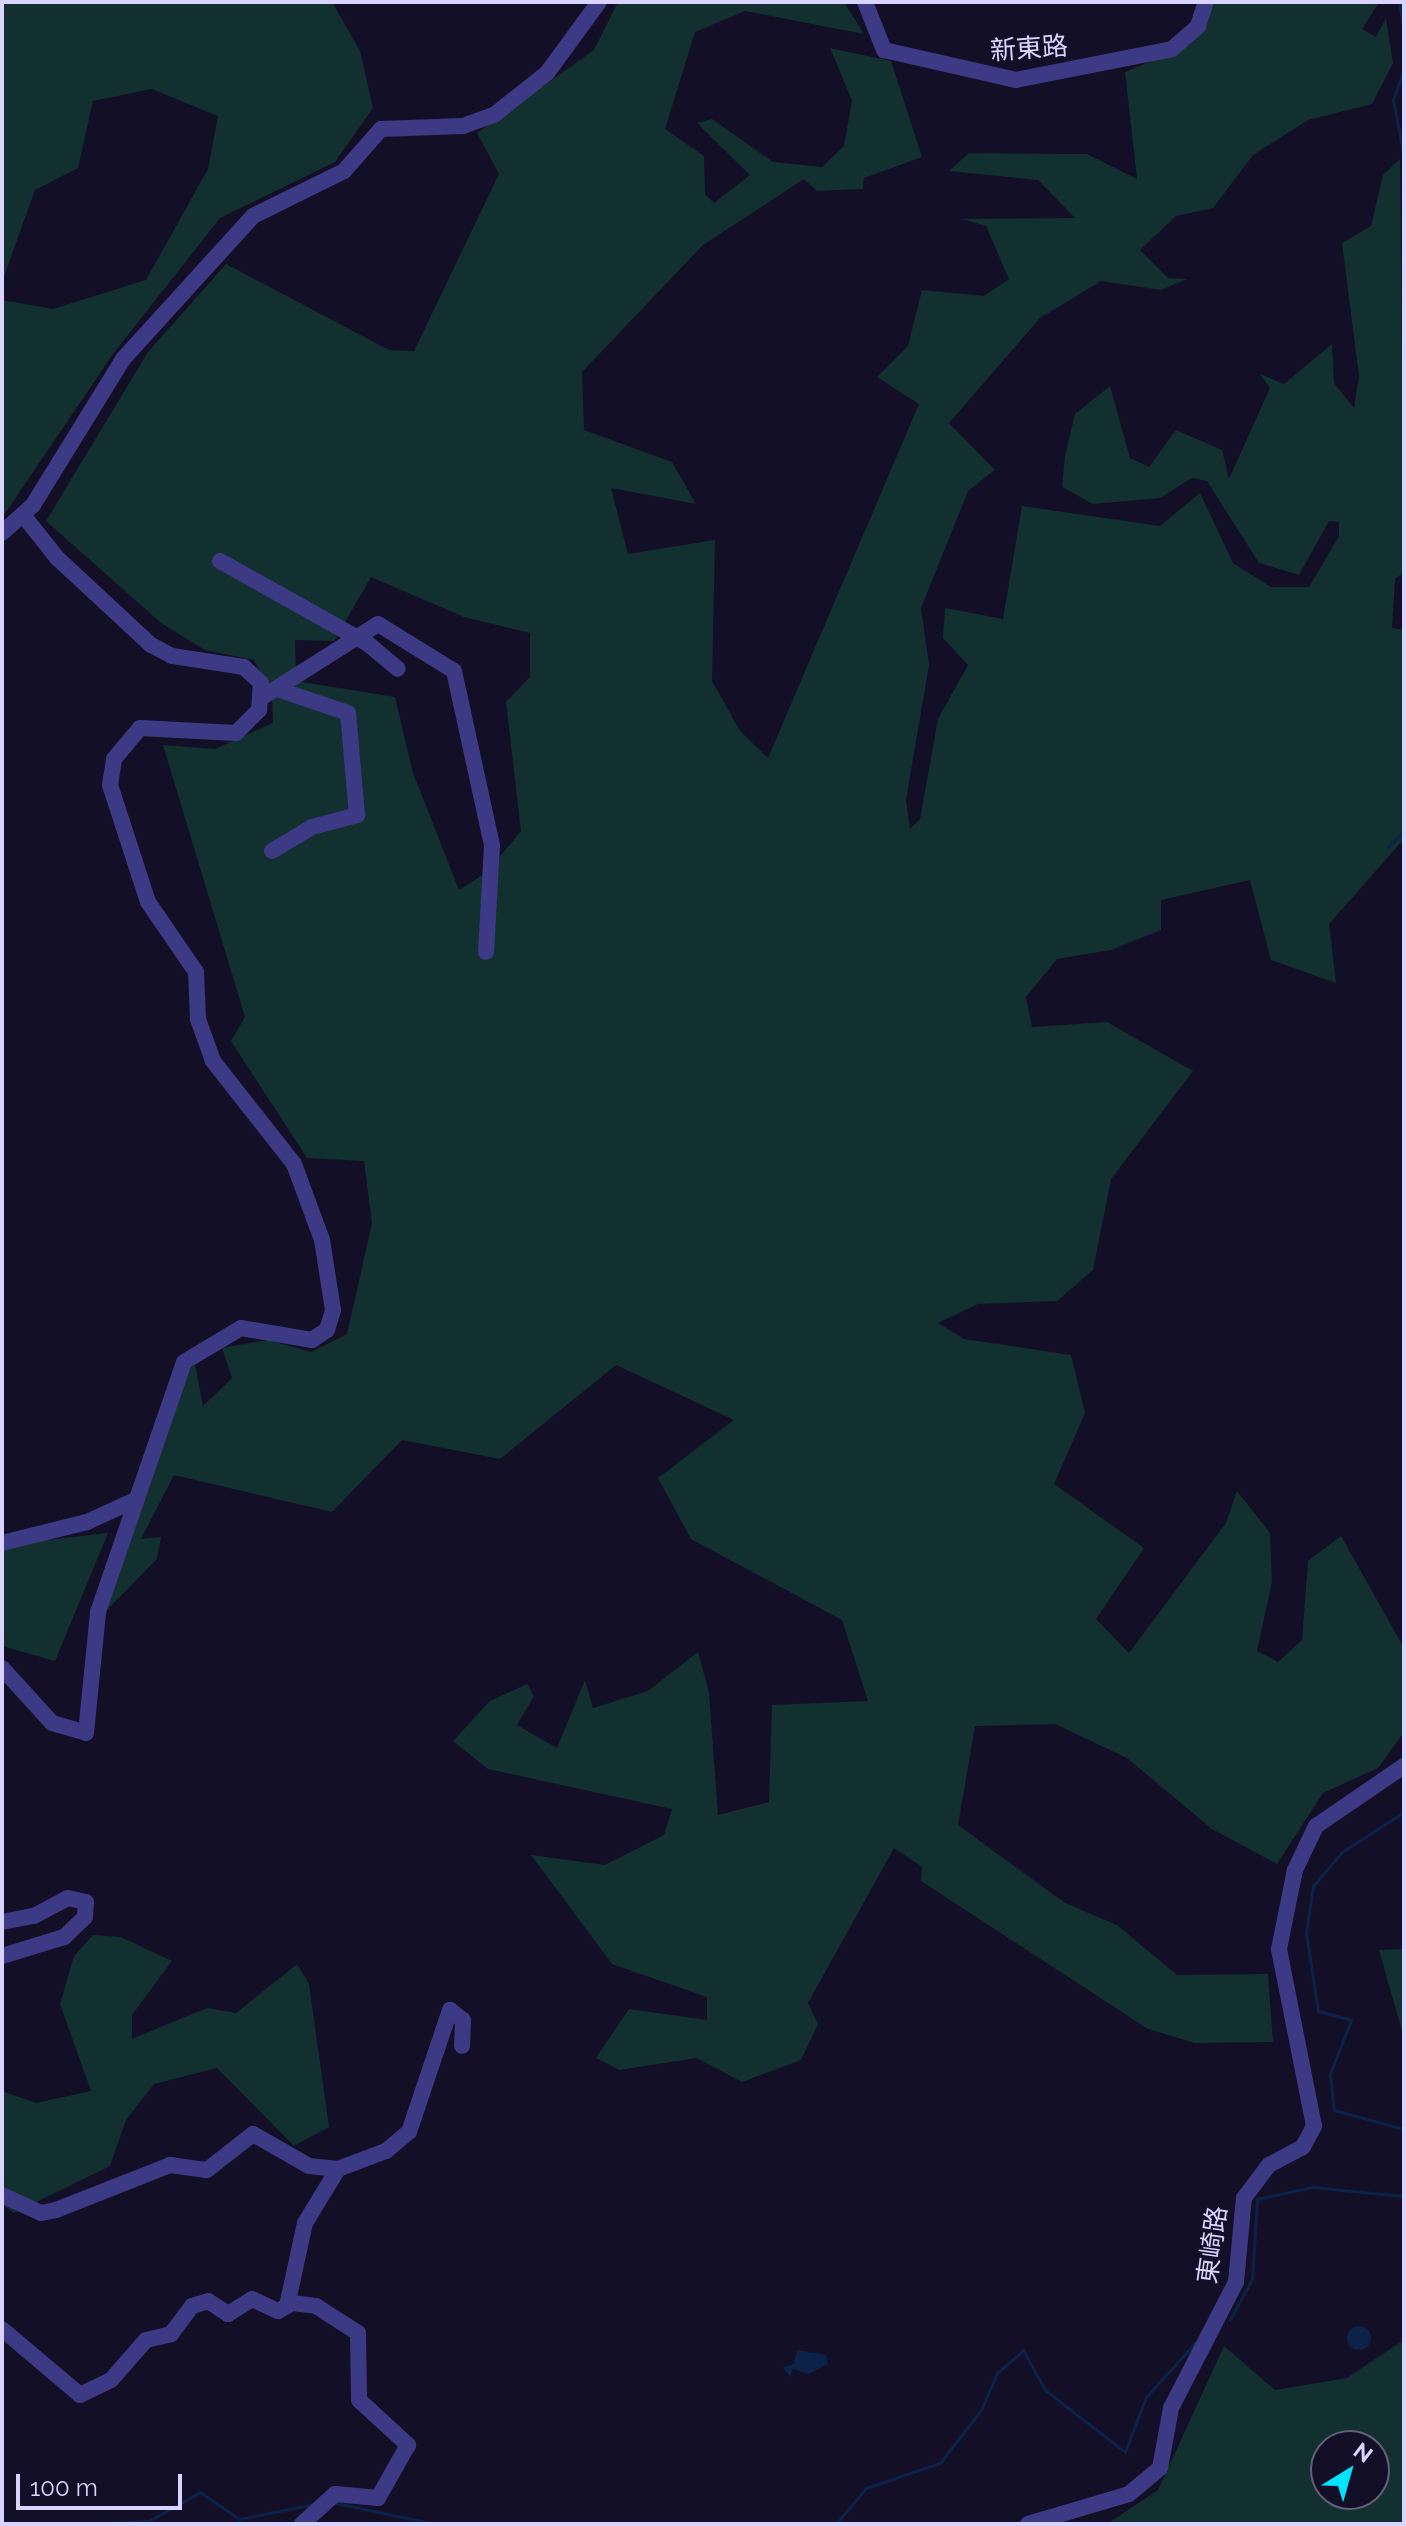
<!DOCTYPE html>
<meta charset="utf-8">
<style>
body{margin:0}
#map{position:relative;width:1406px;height:2526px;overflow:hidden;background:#130f26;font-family:Raleway,"Noto Sans TC",sans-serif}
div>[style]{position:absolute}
.green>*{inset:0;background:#12302f}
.water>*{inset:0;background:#0c2248}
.round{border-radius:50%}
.stream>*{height:3px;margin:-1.5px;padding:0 1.5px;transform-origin:1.5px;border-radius:1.5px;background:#0c2248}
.minor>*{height:16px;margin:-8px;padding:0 8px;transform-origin:8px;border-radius:8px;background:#3d3a85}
span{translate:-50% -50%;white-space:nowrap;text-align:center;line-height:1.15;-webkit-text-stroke:7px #130f26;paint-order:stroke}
.street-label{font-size:26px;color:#d9d4ff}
.frame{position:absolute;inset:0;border:4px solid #d9d4ff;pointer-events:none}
.north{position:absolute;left:1310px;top:2430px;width:80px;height:80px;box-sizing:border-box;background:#130f26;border:2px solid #625e7d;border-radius:50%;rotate:37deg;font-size:22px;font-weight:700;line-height:32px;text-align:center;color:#d9d4ff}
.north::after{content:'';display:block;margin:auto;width:28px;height:36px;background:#00e5ff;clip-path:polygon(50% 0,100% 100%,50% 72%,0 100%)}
.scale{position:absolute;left:16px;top:2474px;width:166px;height:36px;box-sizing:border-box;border:4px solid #d9d4ff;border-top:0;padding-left:10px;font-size:24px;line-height:28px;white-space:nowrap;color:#d9d4ff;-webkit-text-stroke:6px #130f26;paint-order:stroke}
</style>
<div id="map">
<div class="green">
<div style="clip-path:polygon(2px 2px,332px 2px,360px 51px,373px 108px,335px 162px,220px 218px,113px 354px,2px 518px,2px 300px,53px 309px,146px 280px,208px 169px,218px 116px,152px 89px,93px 101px,78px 168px,35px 190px,2px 282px)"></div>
<div style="clip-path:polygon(evenodd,618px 2px,844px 2px,864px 34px,745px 11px,695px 32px,665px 129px,704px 156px,705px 194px,714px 203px,750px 175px,697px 123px,712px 119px,773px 162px,822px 167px,844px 146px,852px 100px,830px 48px,891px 61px,922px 157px,864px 178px,863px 189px,817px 191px,804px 179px,703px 245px,582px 372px,584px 430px,672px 462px,696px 504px,611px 488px,628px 554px,715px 540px,712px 681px,740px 731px,768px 758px,919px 404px,877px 377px,908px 346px,922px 290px,984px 296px,1009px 279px,986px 226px,962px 219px,1075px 218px,1038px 180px,949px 171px,969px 153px,1087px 154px,1137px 179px,1125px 72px,1189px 45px,1214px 2px,1379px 2px,1362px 29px,1376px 37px,1386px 18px,1393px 63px,1372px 104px,1308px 120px,1253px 155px,1213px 208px,1176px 216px,1140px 250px,1168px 278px,1187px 279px,1161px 290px,1101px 281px,1040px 318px,949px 423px,995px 470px,968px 491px,921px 608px,929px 665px,906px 800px,910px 829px,920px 819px,938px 719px,968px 665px,943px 638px,945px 608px,1003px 619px,1022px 506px,1160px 526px,1200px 493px,1233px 563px,1271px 587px,1309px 587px,1339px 536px,1339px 522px,1329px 521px,1299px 575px,1259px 563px,1207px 481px,1192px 478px,1160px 498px,1093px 504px,1062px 487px,1065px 456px,1075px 414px,1110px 386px,1130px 458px,1149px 467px,1176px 430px,1222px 450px,1229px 479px,1270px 388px,1260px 374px,1284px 384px,1332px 344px,1334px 383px,1354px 408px,1359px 376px,1342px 243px,1371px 226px,1383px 175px,1400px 159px,1404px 572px,1395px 579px,1392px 628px,1404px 630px,1404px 839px,1329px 924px,1336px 983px,1271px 960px,1250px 880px,1161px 900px,1161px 930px,1111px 950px,1057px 959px,1026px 997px,1032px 1027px,1107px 1022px,1193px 1071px,1111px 1179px,1093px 1270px,1057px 1301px,978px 1304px,938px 1323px,964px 1339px,1071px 1355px,1085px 1413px,1054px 1484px,1144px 1548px,1096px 1619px,1129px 1653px,1226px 1523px,1237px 1491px,1270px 1533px,1272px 1582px,1257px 1651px,1278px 1662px,1302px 1640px,1308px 1561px,1341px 1536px,1404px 1648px,1404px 1732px,1378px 1768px,1323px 1793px,1277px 1864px,1212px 1829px,1127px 1758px,1055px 1724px,975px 1726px,958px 1825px,1065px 1903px,1117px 1925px,1177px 1975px,1268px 1974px,1273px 2042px,1195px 2043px,1148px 2029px,921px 1881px,922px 1867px,894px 1848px,808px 2003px,818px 2024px,801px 2060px,742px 2082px,697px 2058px,619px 2070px,596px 2058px,629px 2009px,707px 2020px,707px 1997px,612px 1964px,531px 1855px,605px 1865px,664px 1835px,672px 1809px,488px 1769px,453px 1741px,490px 1701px,527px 1684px,534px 1696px,517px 1725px,557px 1748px,585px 1680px,593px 1708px,648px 1691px,698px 1652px,709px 1692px,718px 1815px,769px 1802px,772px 1705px,868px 1701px,842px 1620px,691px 1539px,658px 1478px,734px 1420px,616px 1365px,500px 1459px,402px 1440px,332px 1512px,174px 1475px,141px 1539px,161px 1537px,157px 1559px,103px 1614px,186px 1372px,195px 1364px,203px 1406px,232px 1378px,222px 1348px,268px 1340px,311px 1352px,347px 1334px,372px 1223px,364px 1161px,307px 1158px,231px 1041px,245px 1017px,163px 745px,215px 749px,273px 723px,272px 693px,254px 660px,205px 650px,161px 623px,46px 521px,148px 352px,226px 264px,389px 350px,414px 351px,499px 174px,477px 133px,594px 50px,618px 2px,371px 577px,464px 617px,530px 633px,530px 677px,506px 702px,521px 831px,487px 872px,459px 890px,413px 773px,395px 697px,296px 681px,295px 640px,334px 641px,371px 577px)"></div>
<div style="clip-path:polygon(108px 1533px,55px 1661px,2px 1646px,2px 1545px)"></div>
<div style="clip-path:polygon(93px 1935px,121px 1937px,172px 1961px,132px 2015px,132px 2039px,207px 2008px,236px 2013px,297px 1964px,309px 1984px,329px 2127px,294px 2146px,217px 2068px,154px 2084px,126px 2120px,110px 2166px,14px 2213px,2px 2204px,2px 2091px,36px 2103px,91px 2091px,60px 2004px,74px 1956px)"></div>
<div style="clip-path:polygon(1404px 1949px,1404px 2030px,1402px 2031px,1379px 1950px)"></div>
<div style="clip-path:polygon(evenodd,1404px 2340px,1404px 2524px,1107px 2524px,1158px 2490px,1224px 2346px,1275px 2390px,1347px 2378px,1404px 2340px,1374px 2446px,1374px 2494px,1326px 2494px,1326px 2446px,1374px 2446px)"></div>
</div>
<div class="water">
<div class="round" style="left:1347px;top:2326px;width:24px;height:24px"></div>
<div style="clip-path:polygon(797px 2350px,826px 2355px,828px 2364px,809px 2374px,793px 2369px,790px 2377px,783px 2367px,794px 2364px)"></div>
</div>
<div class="stream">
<div style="left:1399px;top:2px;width:28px;rotate:80deg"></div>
<div style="left:1404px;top:69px;width:33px;rotate:110deg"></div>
<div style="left:1393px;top:100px;width:58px;rotate:79.1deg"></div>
<div style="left:1388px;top:847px;width:23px;rotate:-45deg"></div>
<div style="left:1404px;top:1812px;width:74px;rotate:147.2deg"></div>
<div style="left:1342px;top:1852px;width:45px;rotate:130.5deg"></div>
<div style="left:1313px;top:1886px;width:48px;rotate:98.5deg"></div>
<div style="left:1306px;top:1933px;width:79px;rotate:81.3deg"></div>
<div style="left:1318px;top:2011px;width:34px;rotate:15deg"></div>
<div style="left:1351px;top:2020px;width:58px;rotate:111.3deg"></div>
<div style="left:1330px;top:2074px;width:36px;rotate:84deg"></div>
<div style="left:1334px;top:2110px;width:73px;rotate:15.2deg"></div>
<div style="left:1230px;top:2320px;width:47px;rotate:-61.8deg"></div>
<div style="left:1252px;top:2279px;width:80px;rotate:-86.4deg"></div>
<div style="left:1257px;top:2199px;width:56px;rotate:-12.3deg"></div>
<div style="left:1312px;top:2187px;width:92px;rotate:5.6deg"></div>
<div style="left:336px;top:2503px;width:101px;rotate:12deg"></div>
<div style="left:80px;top:2524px;width:69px;rotate:-2.5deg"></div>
<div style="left:149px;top:2521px;width:59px;rotate:-29.6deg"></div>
<div style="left:200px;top:2492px;width:47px;rotate:34.7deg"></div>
<div style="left:239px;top:2519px;width:76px;rotate:-11.3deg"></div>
<div style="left:554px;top:2524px;width:15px"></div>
<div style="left:836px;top:2524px;width:47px;rotate:-50.2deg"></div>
<div style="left:866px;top:2488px;width:78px;rotate:-18.7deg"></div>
<div style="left:940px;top:2463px;width:67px;rotate:-52.3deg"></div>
<div style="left:981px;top:2410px;width:40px;rotate:-66.6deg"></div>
<div style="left:997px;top:2373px;width:35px;rotate:-41deg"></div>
<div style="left:1023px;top:2350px;width:46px;rotate:61.2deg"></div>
<div style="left:1045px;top:2390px;width:101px;rotate:37.8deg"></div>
<div style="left:1125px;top:2452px;width:59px;rotate:-69.1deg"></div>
<div style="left:1146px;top:2397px;width:76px;rotate:-47.7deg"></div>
</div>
<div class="minor">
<div style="left:865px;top:2px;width:52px;rotate:68.4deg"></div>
<div style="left:884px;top:50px;width:135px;rotate:12.8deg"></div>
<div style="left:1016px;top:80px;width:159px;rotate:-11.2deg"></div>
<div style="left:1172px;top:49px;width:35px;rotate:-41deg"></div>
<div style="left:1198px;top:26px;width:25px;rotate:-72deg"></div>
<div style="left:2px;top:533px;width:42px;rotate:-42.1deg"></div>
<div style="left:33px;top:505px;width:172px;rotate:-58.3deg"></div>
<div style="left:123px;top:359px;width:193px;rotate:-47.7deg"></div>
<div style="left:253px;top:216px;width:102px;rotate:-26.3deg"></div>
<div style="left:344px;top:171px;width:56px;rotate:-48.6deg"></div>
<div style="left:381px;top:129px;width:82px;rotate:-2.1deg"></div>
<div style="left:463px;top:126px;width:33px;rotate:-20deg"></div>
<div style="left:494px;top:115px;width:68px;rotate:-38.4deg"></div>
<div style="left:547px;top:73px;width:88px;rotate:-53.8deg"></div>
<div style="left:220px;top:561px;width:168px;rotate:29.2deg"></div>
<div style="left:367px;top:643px;width:40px;rotate:40deg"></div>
<div style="left:261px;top:698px;width:138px;rotate:-32.3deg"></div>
<div style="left:378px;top:624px;width:89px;rotate:31.7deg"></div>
<div style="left:454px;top:671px;width:178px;rotate:77.7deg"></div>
<div style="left:492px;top:845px;width:107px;rotate:93.2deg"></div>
<div style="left:272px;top:851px;width:47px;rotate:-31deg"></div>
<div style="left:312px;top:827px;width:47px;rotate:-14.9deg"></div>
<div style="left:357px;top:815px;width:102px;rotate:-95deg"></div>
<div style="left:348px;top:713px;width:75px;rotate:-161.3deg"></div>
<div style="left:2px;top:1543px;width:88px;rotate:-13.9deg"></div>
<div style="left:87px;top:1522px;width:53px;rotate:-24.6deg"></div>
<div style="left:2px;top:1668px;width:74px;rotate:47.7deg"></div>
<div style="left:52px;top:1723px;width:35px;rotate:16deg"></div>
<div style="left:86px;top:1733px;width:122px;rotate:-84.3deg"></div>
<div style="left:98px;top:1612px;width:264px;rotate:-71deg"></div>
<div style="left:184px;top:1362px;width:66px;rotate:-30.8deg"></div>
<div style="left:241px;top:1328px;width:72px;rotate:9.6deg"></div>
<div style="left:312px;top:1340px;width:18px;rotate:-34deg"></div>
<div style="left:327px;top:1330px;width:21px;rotate:-73deg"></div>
<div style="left:333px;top:1310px;width:71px;rotate:-98.9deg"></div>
<div style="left:322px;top:1240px;width:81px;rotate:-110.2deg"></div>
<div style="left:294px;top:1164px;width:131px;rotate:-128.2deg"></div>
<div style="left:213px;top:1061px;width:45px;rotate:-109.7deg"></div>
<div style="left:198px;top:1019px;width:47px;rotate:-92.4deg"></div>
<div style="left:196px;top:972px;width:85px;rotate:-124.4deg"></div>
<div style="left:148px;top:902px;width:123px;rotate:-108deg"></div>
<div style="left:110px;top:785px;width:26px;rotate:-81deg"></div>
<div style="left:114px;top:759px;width:40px;rotate:-50deg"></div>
<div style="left:140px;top:728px;width:96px;rotate:3deg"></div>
<div style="left:236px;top:733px;width:33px;rotate:-45deg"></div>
<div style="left:259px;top:710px;width:27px;rotate:-86deg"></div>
<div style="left:261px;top:683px;width:23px;rotate:-137deg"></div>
<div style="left:244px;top:667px;width:73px;rotate:-171.3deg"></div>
<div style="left:172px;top:656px;width:24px;rotate:-152deg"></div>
<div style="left:151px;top:645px;width:127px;rotate:-137.2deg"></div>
<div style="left:58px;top:559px;width:56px;rotate:-128.5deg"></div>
<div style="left:2px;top:1922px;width:33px;rotate:-11deg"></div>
<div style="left:34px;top:1916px;width:38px;rotate:-28deg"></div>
<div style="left:68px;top:1898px;width:18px;rotate:13deg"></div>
<div style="left:86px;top:1902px;width:15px;rotate:94deg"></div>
<div style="left:85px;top:1917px;width:29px;rotate:136deg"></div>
<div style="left:64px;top:1937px;width:65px;rotate:163deg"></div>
<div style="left:2px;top:2195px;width:43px;rotate:24.8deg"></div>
<div style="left:41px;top:2213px;width:15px;rotate:-11deg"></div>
<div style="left:56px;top:2210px;width:123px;rotate:-21.5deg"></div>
<div style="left:170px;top:2165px;width:37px;rotate:8deg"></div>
<div style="left:207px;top:2170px;width:58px;rotate:-38deg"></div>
<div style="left:253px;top:2134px;width:64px;rotate:29.7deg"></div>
<div style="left:309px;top:2166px;width:29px;rotate:6deg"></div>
<div style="left:292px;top:2303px;width:24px;rotate:7deg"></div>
<div style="left:316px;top:2306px;width:50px;rotate:32.7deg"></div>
<div style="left:358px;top:2333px;width:67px;rotate:89.1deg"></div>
<div style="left:359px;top:2400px;width:67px;rotate:42.6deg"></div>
<div style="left:408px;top:2445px;width:61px;rotate:119.5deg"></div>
<div style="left:378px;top:2498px;width:43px;rotate:-174.7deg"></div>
<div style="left:335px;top:2494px;width:45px;rotate:137.7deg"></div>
<div style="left:2px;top:2329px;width:102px;rotate:40.2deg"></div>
<div style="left:80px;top:2395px;width:34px;rotate:-26deg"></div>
<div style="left:111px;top:2380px;width:53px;rotate:-48.8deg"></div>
<div style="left:146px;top:2340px;width:26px;rotate:-13deg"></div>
<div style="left:171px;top:2334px;width:35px;rotate:-53deg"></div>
<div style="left:192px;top:2306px;width:17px;rotate:-17deg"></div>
<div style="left:208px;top:2301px;width:24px;rotate:33deg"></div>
<div style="left:228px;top:2314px;width:28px;rotate:-32deg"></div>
<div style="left:252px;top:2299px;width:29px;rotate:25deg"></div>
<div style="left:278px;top:2311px;width:10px;rotate:-29deg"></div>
<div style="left:287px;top:2306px;width:85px;rotate:-77.8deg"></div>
<div style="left:305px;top:2223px;width:63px;rotate:-58.6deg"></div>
<div style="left:338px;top:2169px;width:51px;rotate:-20.6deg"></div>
<div style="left:386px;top:2151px;width:30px;rotate:-40deg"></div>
<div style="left:409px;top:2132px;width:129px;rotate:-71.4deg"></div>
<div style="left:450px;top:2010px;width:16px;rotate:38deg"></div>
<div style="left:463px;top:2020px;width:26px;rotate:92deg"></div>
<div style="left:1028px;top:2524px;width:105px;rotate:-16.5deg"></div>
<div style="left:1129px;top:2494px;width:40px;rotate:-40deg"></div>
<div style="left:1160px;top:2468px;width:61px;rotate:-79.6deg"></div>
<div style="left:1171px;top:2408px;width:142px;rotate:-62.7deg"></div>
<div style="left:1236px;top:2282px;width:84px;rotate:-84.6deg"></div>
<div style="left:1244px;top:2198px;width:41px;rotate:-52.9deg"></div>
<div style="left:1269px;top:2165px;width:38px;rotate:-28deg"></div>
<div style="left:1303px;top:2147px;width:24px;rotate:-62deg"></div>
<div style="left:1314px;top:2126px;width:180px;rotate:-101.2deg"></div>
<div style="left:1279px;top:1949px;width:81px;rotate:-78.6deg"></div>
<div style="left:1295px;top:1870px;width:49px;rotate:-64.5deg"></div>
<div style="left:1316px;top:1826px;width:107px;rotate:-34.3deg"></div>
</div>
<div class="street-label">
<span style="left:1029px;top:49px;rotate:-4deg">新東路</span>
<span style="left:1213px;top:2245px;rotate:-82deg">東崎路</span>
</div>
<div class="frame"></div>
<div class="north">N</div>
<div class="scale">100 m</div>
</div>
